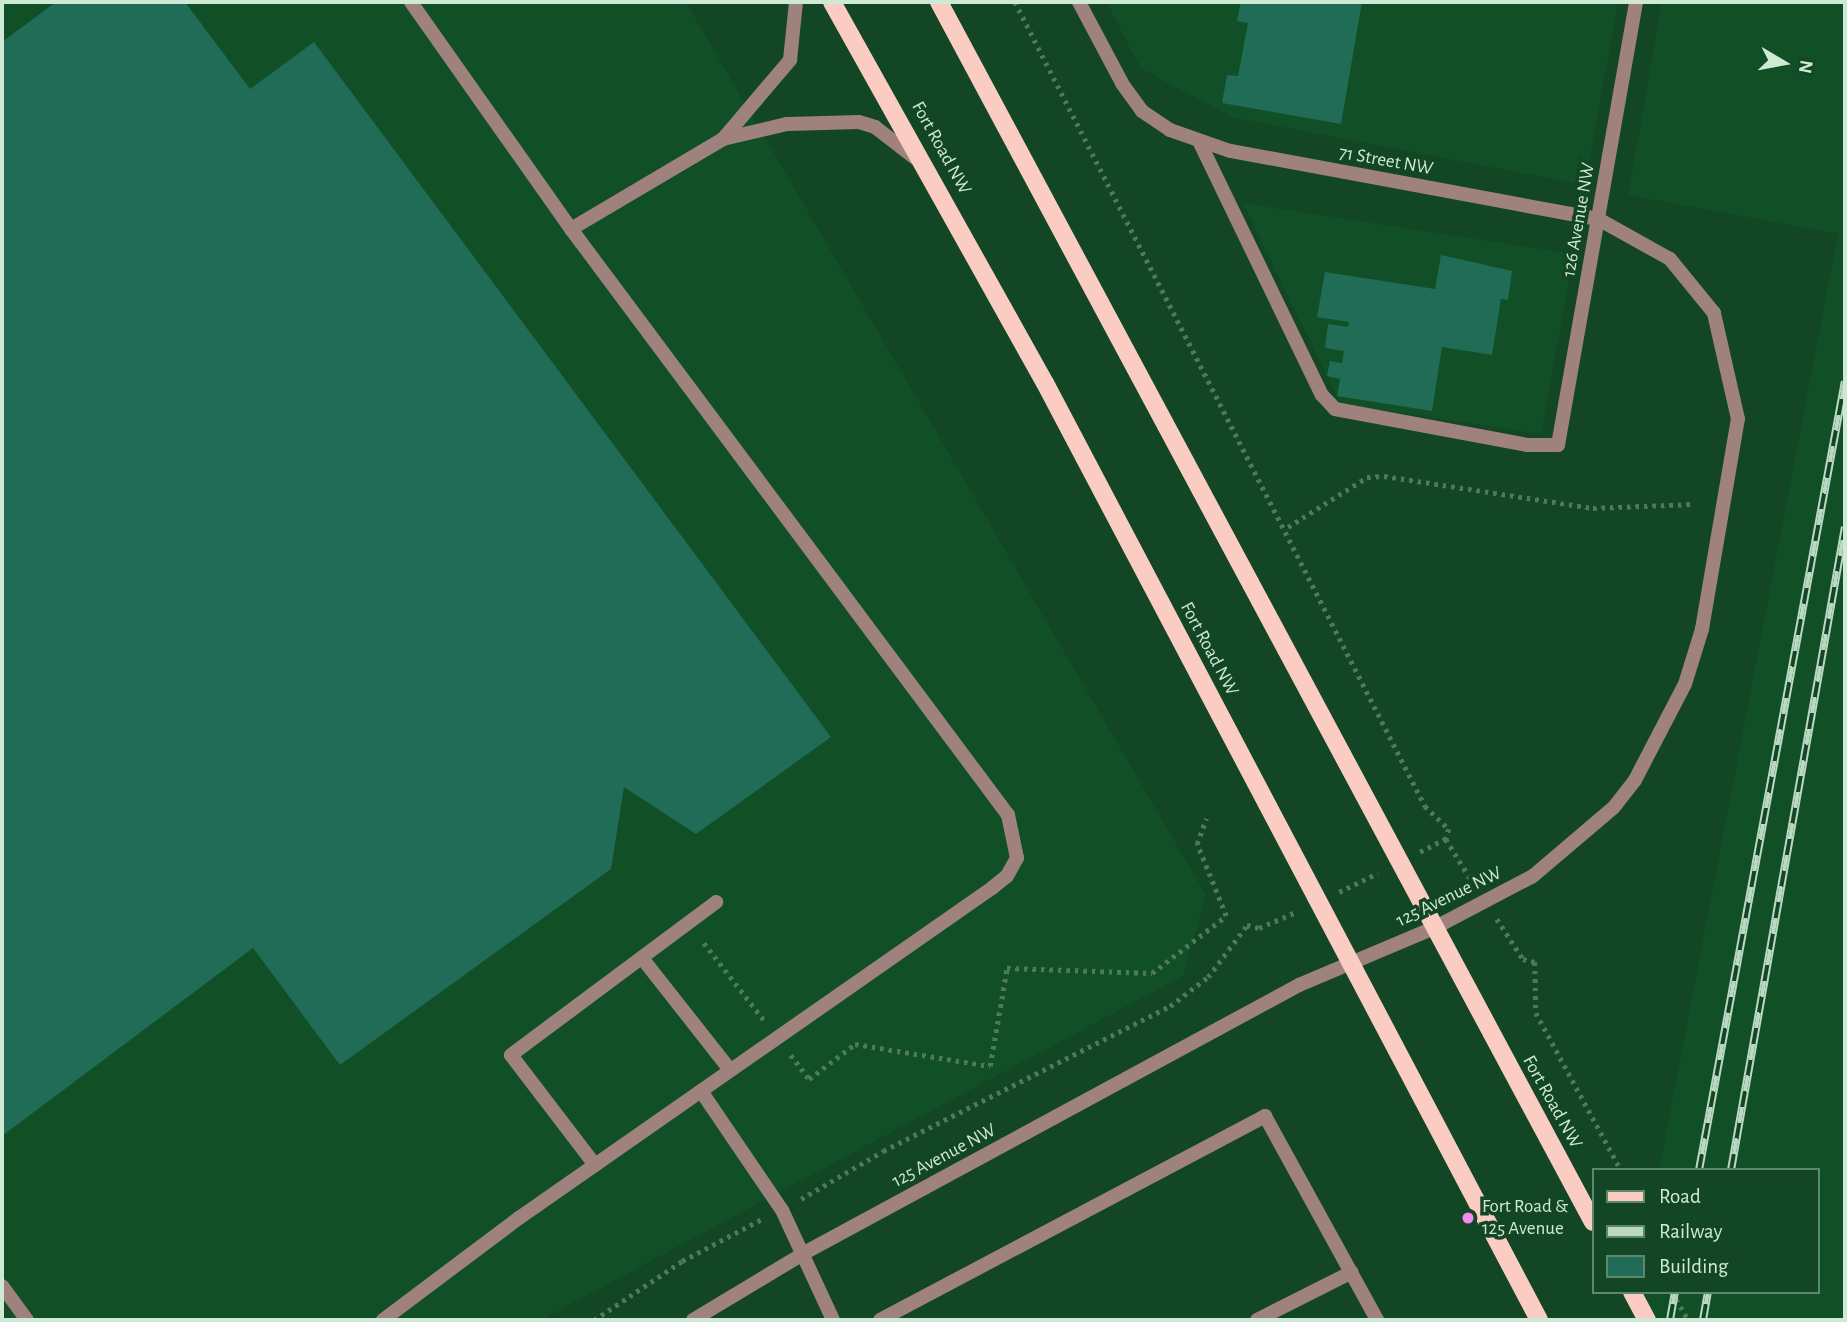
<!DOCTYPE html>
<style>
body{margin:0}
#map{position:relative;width:1847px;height:1322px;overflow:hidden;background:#124624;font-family:"Alegreya Sans",sans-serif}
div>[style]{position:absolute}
.built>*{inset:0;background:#114f27}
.building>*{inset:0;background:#206c57}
.path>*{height:4.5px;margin-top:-2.25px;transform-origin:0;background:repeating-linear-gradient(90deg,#4e7a5c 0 3.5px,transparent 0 8.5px)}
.service>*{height:14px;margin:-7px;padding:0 7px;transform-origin:7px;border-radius:7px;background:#9f827d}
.minor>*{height:14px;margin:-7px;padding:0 7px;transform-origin:7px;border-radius:7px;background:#9f827d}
.tertiary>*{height:14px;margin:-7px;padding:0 7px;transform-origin:7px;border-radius:7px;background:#9f827d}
.primary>*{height:18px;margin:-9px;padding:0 9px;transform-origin:9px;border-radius:9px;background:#faccc2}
.rail>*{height:8px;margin-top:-4px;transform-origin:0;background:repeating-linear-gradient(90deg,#124624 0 16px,#bbd9c2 0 32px);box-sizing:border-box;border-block:2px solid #bbd9c2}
.dots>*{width:19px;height:19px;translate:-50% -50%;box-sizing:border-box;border:4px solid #124624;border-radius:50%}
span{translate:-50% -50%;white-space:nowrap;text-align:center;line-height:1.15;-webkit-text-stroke:7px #124624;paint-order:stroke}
.street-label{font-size:19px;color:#cfead4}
.poi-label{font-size:19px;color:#cfead4}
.left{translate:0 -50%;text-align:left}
.frame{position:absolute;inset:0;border:4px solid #cfead4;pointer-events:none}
.legend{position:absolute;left:1592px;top:1168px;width:228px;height:126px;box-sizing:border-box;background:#124624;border:2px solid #5e886a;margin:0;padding:9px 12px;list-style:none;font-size:21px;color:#cfead4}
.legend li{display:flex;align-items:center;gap:14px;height:35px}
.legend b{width:35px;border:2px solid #5e886a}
.north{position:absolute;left:1749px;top:28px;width:70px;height:70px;-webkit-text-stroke:5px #124624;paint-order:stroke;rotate:100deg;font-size:19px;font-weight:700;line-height:28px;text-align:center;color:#cfead4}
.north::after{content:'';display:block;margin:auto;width:24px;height:32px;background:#cfead4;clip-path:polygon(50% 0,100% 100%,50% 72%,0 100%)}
</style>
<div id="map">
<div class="built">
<div style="clip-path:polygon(2px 2px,686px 2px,1206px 895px,1183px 976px,541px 1320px,2px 1320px)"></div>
<div style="clip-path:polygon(1106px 2px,1618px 2px,1585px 185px,1235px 118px,1141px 69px)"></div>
<div style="clip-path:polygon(1662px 2px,1845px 2px,1845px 1320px,1632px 1320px,1636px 1292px,1817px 1292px,1817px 1170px,1659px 1170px,1838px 234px,1628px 195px)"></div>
<div style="clip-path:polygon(1243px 203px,1574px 254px,1541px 434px,1340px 404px)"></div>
</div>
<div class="building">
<div style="clip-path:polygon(56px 2px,185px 2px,250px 89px,314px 42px,831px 737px,696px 834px,624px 787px,611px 869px,340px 1065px,253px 948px,2px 1136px,2px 42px)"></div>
<div style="clip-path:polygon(1241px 2px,1362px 2px,1341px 124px,1222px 103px,1227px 75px,1238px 76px,1248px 23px,1237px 21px)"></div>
<div style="clip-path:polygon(1441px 255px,1512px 271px,1508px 300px,1501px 299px,1492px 355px,1442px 347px,1432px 411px,1337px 396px,1340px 379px,1327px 376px,1330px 361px,1342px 363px,1344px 351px,1325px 348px,1328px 324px,1348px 327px,1349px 322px,1317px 317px,1325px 272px,1435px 289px)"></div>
</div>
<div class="path">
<div style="left:1015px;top:2px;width:903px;rotate:62.98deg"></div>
<div style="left:1425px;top:806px;width:33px;rotate:44deg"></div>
<div style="left:1449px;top:829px;width:10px;rotate:107deg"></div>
<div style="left:1446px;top:839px;width:29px;rotate:153deg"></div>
<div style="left:1288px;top:527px;width:93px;rotate:-32.3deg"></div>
<div style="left:1367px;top:477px;width:17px;rotate:-3deg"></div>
<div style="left:1384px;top:476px;width:211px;rotate:8.7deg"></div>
<div style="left:1593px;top:508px;width:101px;rotate:-2.3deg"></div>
<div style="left:1446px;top:839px;width:52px;rotate:58.5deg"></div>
<div style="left:1339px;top:892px;width:43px;rotate:-26deg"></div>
<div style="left:1497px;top:919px;width:48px;rotate:57deg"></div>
<div style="left:1523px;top:959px;width:12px;rotate:14deg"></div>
<div style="left:1535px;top:962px;width:51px;rotate:88.9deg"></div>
<div style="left:1536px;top:1013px;width:179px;rotate:61.6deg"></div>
<div style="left:704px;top:943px;width:98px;rotate:52.1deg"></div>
<div style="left:791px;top:1055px;width:30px;rotate:53deg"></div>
<div style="left:809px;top:1079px;width:58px;rotate:-37.3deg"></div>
<div style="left:855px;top:1044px;width:137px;rotate:9.3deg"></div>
<div style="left:990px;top:1066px;width:99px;rotate:-80.2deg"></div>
<div style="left:1007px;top:968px;width:145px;rotate:2deg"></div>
<div style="left:1152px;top:973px;width:93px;rotate:-37.6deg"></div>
<div style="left:1226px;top:916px;width:78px;rotate:-111.9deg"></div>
<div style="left:1197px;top:844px;width:27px;rotate:-70deg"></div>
<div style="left:801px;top:1199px;width:95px;rotate:-30.3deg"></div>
<div style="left:883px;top:1151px;width:322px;rotate:-26.8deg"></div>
<div style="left:1170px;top:1006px;width:48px;rotate:-37.3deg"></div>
<div style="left:1208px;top:977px;width:65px;rotate:-53.1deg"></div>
<div style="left:1247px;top:925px;width:12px;rotate:14deg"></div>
<div style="left:1259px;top:928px;width:40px;rotate:-23.4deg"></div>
<div style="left:1672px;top:1292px;width:32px;rotate:60deg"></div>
<div style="left:594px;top:1320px;width:106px;rotate:-33.8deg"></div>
<div style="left:682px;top:1261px;width:90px;rotate:-27.7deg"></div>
</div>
<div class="service">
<div style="left:723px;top:139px;width:66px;rotate:-13.2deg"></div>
<div style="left:787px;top:124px;width:72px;rotate:-1.6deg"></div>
<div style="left:859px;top:122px;width:17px;rotate:17deg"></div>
<div style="left:875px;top:127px;width:51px;rotate:37.8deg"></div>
<div style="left:1200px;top:143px;width:280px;rotate:64.2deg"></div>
<div style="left:1322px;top:395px;width:19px;rotate:47deg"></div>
<div style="left:1335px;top:409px;width:195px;rotate:10.6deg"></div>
<div style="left:1527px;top:445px;width:31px"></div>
<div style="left:571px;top:229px;width:177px;rotate:-30.6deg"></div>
<div style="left:723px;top:139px;width:104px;rotate:-49.7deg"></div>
<div style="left:790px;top:60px;width:58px;rotate:-84.1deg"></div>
<div style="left:642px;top:958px;width:142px;rotate:51.8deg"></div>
<div style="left:701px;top:1091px;width:144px;rotate:55.8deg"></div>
<div style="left:782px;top:1210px;width:121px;rotate:65.1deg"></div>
<div style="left:595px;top:1165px;width:138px;rotate:-127.4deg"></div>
<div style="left:511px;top:1055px;width:256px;rotate:-36.7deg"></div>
<div style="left:2px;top:1286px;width:42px;rotate:53.7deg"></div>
<div style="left:383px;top:1320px;width:170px;rotate:-36.9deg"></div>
<div style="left:519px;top:1218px;width:577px;rotate:-34.9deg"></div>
<div style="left:992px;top:888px;width:19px;rotate:-39deg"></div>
<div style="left:1007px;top:876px;width:21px;rotate:-61deg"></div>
<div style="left:1017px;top:858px;width:44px;rotate:-101.8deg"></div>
<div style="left:1008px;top:815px;width:731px;rotate:-126.71deg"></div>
<div style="left:571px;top:229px;width:278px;rotate:-125.2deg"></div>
<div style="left:880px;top:1320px;width:436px;rotate:-27.9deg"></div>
<div style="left:1265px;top:1116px;width:233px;rotate:61.2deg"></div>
<div style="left:1257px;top:1320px;width:106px;rotate:-26.8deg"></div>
</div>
<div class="minor">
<div style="left:1558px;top:445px;width:450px;rotate:-80deg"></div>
</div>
<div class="tertiary">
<div style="left:693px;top:1320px;width:132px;rotate:-31deg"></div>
<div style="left:806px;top:1252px;width:561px;rotate:-28.44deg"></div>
<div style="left:1299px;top:985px;width:147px;rotate:-22.9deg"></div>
<div style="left:1434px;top:928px;width:112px;rotate:-27.7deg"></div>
<div style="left:1533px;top:876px;width:106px;rotate:-40.4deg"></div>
<div style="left:1614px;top:807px;width:34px;rotate:-52deg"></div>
<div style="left:1635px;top:780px;width:108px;rotate:-62.5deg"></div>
<div style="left:1685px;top:684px;width:58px;rotate:-72.8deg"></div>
<div style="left:1702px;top:629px;width:213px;rotate:-80.3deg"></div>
<div style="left:1738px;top:419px;width:109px;rotate:-102.8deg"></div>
<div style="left:1714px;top:313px;width:70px;rotate:-129.2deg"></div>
<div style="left:1670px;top:259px;width:82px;rotate:-150.9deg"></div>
<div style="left:1598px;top:219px;width:374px;rotate:-169.5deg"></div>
<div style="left:1230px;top:151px;width:64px;rotate:-160.7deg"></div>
<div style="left:1170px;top:130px;width:34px;rotate:-146deg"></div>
<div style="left:1142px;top:111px;width:34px;rotate:-126deg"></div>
<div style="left:1122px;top:83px;width:92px;rotate:-118deg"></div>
</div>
<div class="primary">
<div style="left:832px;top:2px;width:436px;rotate:60.8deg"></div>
<div style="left:1045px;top:383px;width:1059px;rotate:62.2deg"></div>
<div style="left:939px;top:2px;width:1384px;rotate:61.81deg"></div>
<div style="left:1632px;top:1292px;width:32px;rotate:62deg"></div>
</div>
<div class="rail">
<div style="left:1699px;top:1170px;width:802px;rotate:-79.52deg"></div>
<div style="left:1731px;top:1170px;width:653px;rotate:-79.95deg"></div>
<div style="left:1670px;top:1320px;width:28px;rotate:-80deg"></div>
<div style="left:1703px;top:1320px;width:28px;rotate:-80deg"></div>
</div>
<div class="dots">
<div style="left:1468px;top:1218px;background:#f788ec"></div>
</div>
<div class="street-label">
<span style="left:941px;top:148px;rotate:61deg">Fort Road NW</span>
<span style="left:1386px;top:161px;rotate:10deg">71 Street NW</span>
<span style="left:1579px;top:220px;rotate:-80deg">126 Avenue NW</span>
<span style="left:1209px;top:649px;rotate:62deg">Fort Road NW</span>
<span style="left:1449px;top:897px;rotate:-26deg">125 Avenue NW</span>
<span style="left:1552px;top:1102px;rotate:61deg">Fort Road NW</span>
<span style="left:944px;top:1156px;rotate:-28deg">125 Avenue NW</span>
</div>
<div class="poi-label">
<span class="left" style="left:1482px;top:1218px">Fort Road &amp;<br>125 Avenue</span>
</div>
<div class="frame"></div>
<ul class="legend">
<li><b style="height:9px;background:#faccc2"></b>Road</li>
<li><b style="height:9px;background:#bbd9c2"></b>Railway</li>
<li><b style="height:19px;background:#206c57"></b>Building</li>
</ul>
<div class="north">N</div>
</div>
